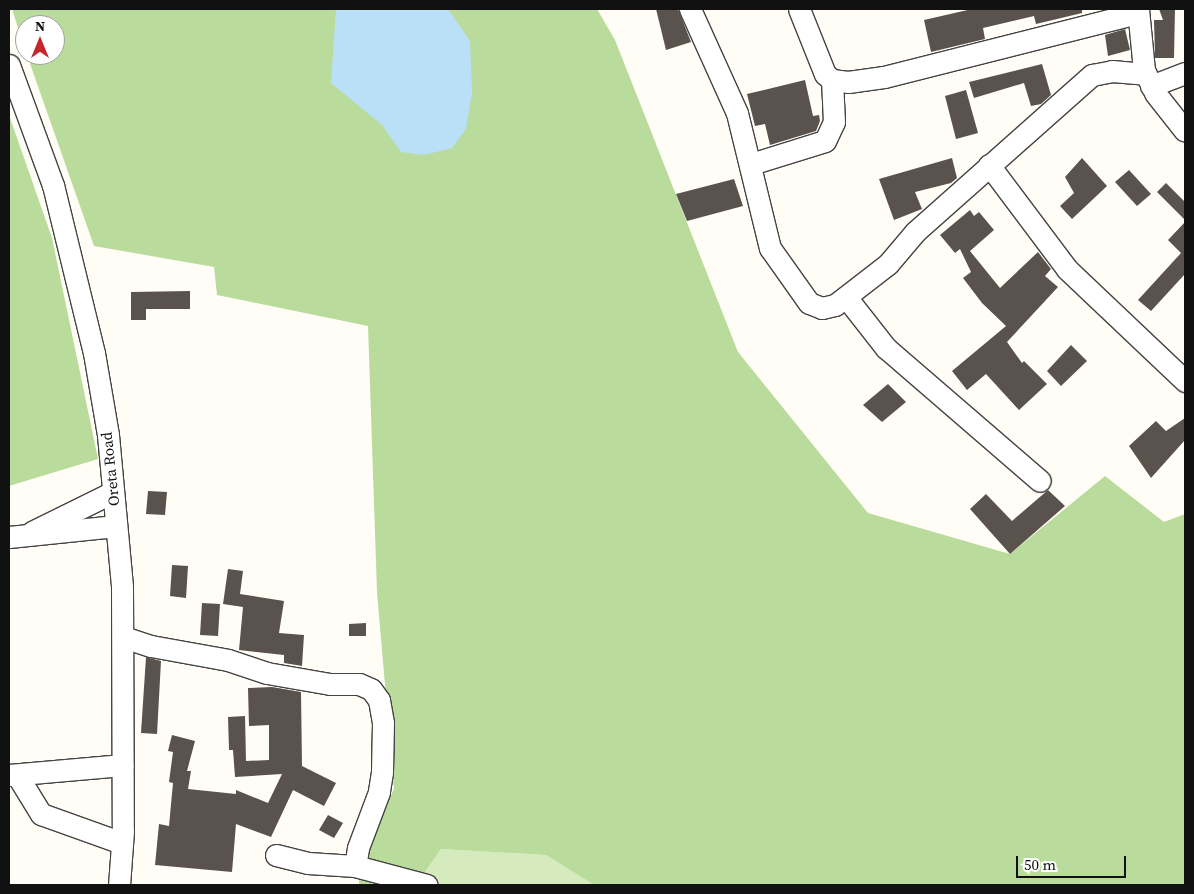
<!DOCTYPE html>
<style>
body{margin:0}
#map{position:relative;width:1194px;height:894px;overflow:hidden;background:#fffdf5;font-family:"Source Serif 4",serif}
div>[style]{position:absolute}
.green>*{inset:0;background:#d5ebbd}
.forest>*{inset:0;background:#b9dc9c}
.water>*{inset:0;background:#b9e0f7}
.building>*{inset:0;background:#5a524d}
.roads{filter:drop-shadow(1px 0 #444) drop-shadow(-1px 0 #444) drop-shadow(0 1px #444) drop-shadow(0 -1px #444)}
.minor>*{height:21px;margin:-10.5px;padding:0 10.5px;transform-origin:10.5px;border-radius:10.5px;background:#fff}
span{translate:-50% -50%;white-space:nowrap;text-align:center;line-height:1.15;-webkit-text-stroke:5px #fff;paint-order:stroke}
.street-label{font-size:15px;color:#111}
.frame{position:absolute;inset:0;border:10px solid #111;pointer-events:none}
.north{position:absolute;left:15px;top:15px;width:50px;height:50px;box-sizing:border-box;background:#fff;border:1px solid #a0a0a0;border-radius:50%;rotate:0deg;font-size:14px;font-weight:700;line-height:20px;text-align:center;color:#111}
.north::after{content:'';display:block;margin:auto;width:18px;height:22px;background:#c4262e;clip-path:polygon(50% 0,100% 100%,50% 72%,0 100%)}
.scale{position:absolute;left:1016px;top:856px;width:110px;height:22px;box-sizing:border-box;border:2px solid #111;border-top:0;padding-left:6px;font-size:15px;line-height:18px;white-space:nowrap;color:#111;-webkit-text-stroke:4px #fff;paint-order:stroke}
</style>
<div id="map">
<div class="green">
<div style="clip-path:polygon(441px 849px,546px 855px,594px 885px,416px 885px)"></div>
</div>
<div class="forest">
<div style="clip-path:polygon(12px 9px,597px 9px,615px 40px,738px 352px,868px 513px,1010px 554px,1105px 476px,1164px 522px,1185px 514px,1185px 885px,594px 885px,546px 855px,441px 849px,416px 885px,359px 885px,360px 858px,394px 789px,377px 592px,368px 326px,217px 295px,214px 267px,94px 246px,27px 55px,55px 55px,55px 25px,25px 25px,25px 50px)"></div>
<div style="clip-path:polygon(9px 115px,52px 238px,98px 459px,9px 486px)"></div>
</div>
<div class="water">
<div style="clip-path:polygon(336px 9px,448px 9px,470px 41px,472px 93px,466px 129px,452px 148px,424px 155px,401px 152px,382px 125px,331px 83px)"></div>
</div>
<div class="building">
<div style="clip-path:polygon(656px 9px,678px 9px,691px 42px,666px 50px)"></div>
<div style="clip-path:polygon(972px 9px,1082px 9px,1082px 13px,1036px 24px,1034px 16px,983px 28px,985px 39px,931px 52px,924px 20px)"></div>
<div style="clip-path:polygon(1159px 9px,1175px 9px,1174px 58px,1155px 58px,1154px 20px,1163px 20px)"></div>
<div style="clip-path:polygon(1125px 29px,1130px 50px,1108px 56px,1105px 35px)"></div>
<div style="clip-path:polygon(1042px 64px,1051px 95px,1041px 104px,1031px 106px,1024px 83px,974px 98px,969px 82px)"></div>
<div style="clip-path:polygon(805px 80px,813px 116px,819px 115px,820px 121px,816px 131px,770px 145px,765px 124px,755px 126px,747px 94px)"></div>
<div style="clip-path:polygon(966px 90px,978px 133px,956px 139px,945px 96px)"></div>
<div style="clip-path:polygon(952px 158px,957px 178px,951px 183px,915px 192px,922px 209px,894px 220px,879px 179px)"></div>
<div style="clip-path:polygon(1082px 158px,1107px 186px,1072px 219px,1060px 206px,1074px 193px,1065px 177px)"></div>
<div style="clip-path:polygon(1129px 170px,1151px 194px,1137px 206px,1115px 182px)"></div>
<div style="clip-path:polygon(734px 179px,743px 206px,687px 221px,676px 194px)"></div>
<div style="clip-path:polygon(1166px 183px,1185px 202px,1185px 220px,1157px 192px)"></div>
<div style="clip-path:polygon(970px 210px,974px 216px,979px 212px,994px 230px,970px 251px,1000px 288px,1038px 252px,1051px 269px,1045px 276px,1058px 287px,1007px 342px,1022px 363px,1024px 361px,1047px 384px,1019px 410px,986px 374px,967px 390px,952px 371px,1006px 326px,982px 303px,963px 278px,971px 272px,960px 249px,955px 253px,940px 235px)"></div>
<div style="clip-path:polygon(1185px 222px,1185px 274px,1151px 311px,1138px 300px,1181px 253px,1168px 240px)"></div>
<div style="clip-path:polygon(190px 291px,190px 309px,146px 309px,146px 320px,131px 320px,131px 292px)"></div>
<div style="clip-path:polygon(1071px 345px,1087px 361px,1061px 386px,1047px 371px)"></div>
<div style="clip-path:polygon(888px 384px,906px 402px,882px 422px,863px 405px)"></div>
<div style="clip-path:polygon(1185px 418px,1185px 440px,1151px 478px,1129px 446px,1156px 421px,1166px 431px)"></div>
<div style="clip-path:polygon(1048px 490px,1065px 506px,1010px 554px,970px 509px,986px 494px,1012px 521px)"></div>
<div style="clip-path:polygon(148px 491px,167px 492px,165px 515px,146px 514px)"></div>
<div style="clip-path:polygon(172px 565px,188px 566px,186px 598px,170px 596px)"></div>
<div style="clip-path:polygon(228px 569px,243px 571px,240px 594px,284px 601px,279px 633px,304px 635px,302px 666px,284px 663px,284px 655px,239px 650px,243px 607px,223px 604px)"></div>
<div style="clip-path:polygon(202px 603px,220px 604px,218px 636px,200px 635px)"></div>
<div style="clip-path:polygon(366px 623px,366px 636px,349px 636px,349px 624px)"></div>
<div style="clip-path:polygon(146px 657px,161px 661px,157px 734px,141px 733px)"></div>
<div style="clip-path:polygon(272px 687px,301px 692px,302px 766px,336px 783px,324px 806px,293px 790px,271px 837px,236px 824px,232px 872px,155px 865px,159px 824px,169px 826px,173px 783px,169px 782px,173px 752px,168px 751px,172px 735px,195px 741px,187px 771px,191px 771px,188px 789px,236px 794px,236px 790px,268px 803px,282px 774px,235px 777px,233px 750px,229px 750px,228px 717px,245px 716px,246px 761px,269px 760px,269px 725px,249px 726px,248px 688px)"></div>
<div style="clip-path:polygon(328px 815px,343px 823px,334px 838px,319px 830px)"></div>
</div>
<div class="roads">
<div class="minor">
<div style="left:690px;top:9px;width:114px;rotate:65.7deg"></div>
<div style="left:737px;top:113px;width:139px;rotate:76.3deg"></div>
<div style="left:770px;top:248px;width:67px;rotate:54.7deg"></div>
<div style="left:809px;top:303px;width:14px;rotate:21deg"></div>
<div style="left:822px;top:308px;width:13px;rotate:-13deg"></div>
<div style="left:835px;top:305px;width:67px;rotate:-37.7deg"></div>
<div style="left:888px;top:264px;width:42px;rotate:-49.8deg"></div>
<div style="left:915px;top:232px;width:237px;rotate:-41.6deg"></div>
<div style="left:1092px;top:75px;width:20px;rotate:-11deg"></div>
<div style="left:1112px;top:71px;width:33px;rotate:5deg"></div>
<div style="left:799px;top:9px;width:70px;rotate:68.2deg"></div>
<div style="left:825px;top:74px;width:9px;rotate:41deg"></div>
<div style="left:832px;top:80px;width:16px;rotate:7deg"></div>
<div style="left:848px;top:82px;width:36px;rotate:-8deg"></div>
<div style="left:884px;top:77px;width:261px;rotate:-14.2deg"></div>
<div style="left:1138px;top:9px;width:61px;rotate:84.4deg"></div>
<div style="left:1144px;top:70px;width:25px;rotate:64deg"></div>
<div style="left:1155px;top:93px;width:48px;rotate:51.7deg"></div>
<div style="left:9px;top:65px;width:128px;rotate:69.9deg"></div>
<div style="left:53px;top:185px;width:173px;rotate:76.3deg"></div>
<div style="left:94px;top:353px;width:83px;rotate:80.3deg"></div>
<div style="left:108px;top:435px;width:153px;rotate:84.7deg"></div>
<div style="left:122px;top:587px;width:244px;rotate:89.8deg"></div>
<div style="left:123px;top:831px;width:54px;rotate:94.2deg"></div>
<div style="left:1151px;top:86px;width:36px;rotate:-21deg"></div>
<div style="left:751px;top:164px;width:77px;rotate:-17.3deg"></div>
<div style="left:825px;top:141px;width:21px;rotate:-65deg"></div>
<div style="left:834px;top:122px;width:42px;rotate:-92.7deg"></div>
<div style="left:989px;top:165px;width:130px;rotate:53.1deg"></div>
<div style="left:1067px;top:269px;width:163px;rotate:43.5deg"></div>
<div style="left:846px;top:297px;width:65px;rotate:51.9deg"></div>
<div style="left:886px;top:348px;width:203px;rotate:40.8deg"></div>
<div style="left:32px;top:532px;width:90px;rotate:-26.3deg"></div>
<div style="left:9px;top:537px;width:107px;rotate:-5.9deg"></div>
<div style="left:123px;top:637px;width:29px;rotate:18deg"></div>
<div style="left:151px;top:646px;width:78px;rotate:10.3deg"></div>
<div style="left:228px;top:660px;width:41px;rotate:18.4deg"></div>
<div style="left:267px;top:673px;width:64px;rotate:9.9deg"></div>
<div style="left:330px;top:684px;width:29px"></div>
<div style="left:359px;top:684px;width:13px;rotate:23deg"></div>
<div style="left:371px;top:689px;width:14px;rotate:54deg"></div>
<div style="left:379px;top:700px;width:23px;rotate:80deg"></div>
<div style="left:383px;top:723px;width:49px;rotate:91.2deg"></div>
<div style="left:382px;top:772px;width:20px;rotate:99deg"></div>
<div style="left:379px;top:792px;width:60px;rotate:110.6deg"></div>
<div style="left:358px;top:848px;width:18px;rotate:99deg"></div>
<div style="left:9px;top:775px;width:114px;rotate:-5deg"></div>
<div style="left:17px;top:775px;width:46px;rotate:58.4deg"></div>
<div style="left:41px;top:814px;width:86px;rotate:19.7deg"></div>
<div style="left:276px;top:855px;width:33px;rotate:14deg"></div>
<div style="left:308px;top:863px;width:47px;rotate:3.7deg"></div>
<div style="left:355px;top:866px;width:74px;rotate:14.8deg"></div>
</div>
</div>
<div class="street-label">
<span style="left:110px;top:469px;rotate:-96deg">Oreta Road</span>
</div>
<div class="frame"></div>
<div class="north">N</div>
<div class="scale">50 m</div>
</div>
